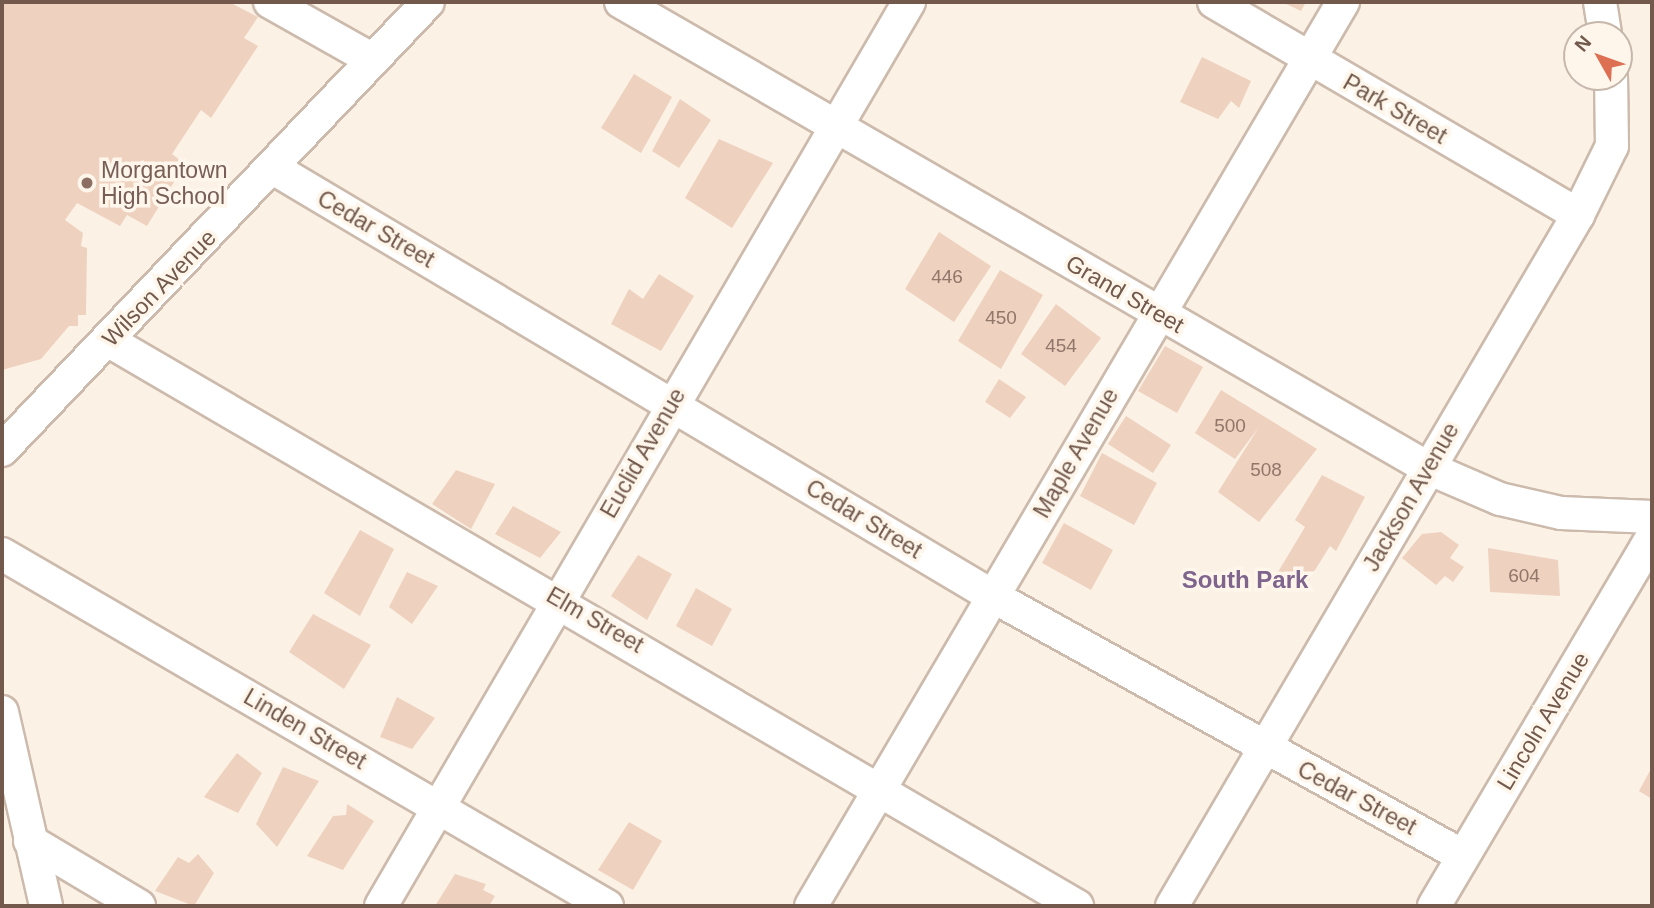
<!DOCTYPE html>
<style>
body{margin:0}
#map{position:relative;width:1654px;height:908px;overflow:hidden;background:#fbf2e5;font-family:Arial,sans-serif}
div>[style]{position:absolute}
.building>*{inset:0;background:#eed1bf}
.roads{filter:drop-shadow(2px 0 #ccbaac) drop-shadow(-2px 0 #ccbaac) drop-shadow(0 2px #ccbaac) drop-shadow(0 -2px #ccbaac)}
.minor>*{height:32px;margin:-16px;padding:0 16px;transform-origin:16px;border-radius:16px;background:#fff}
.dots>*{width:19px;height:19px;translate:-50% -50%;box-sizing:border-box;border:4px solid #fef6eb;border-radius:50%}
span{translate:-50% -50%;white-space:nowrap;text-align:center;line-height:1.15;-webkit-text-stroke:7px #fef6eb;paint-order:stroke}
.number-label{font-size:19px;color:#917769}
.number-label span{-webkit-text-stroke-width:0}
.street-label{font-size:23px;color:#72594c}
.education-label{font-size:23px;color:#785e54}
.left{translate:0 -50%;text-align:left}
.neighbourhood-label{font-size:24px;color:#7f648e;font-weight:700}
.frame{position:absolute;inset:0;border:4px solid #72594c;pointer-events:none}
.north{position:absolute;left:1563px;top:21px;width:70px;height:70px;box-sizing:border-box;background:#fef6eb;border:2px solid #c6b7ab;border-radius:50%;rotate:310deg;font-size:19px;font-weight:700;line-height:28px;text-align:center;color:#72594c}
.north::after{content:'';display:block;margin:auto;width:24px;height:32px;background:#dd7052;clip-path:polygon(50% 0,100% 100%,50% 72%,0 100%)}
</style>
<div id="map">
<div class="building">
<div style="clip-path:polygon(2px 2px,229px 2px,258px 17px,244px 38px,258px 46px,211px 118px,201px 110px,172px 154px,185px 164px,147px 226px,127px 215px,120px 226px,77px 203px,65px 220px,83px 233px,81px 246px,87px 248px,86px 315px,78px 315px,78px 326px,69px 326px,41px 359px,2px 370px)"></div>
<div style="clip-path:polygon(1282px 2px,1306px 2px,1301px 11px)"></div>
<div style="clip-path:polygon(1202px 57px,1251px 81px,1239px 108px,1231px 101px,1218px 119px,1180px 102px)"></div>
<div style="clip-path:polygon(634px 74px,672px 97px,641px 153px,601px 128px)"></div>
<div style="clip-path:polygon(680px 99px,711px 120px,679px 168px,652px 151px)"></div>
<div style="clip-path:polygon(719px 139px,773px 163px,732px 228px,685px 198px)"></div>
<div style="clip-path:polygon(939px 232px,991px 266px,954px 322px,905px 289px)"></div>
<div style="clip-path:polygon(1000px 270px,1043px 295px,1001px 369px,958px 341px)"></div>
<div style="clip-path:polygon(659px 274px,694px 296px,661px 351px,611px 324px,629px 289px,643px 299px)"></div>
<div style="clip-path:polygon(1056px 304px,1101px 338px,1065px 386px,1021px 354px)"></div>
<div style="clip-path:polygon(1165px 346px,1203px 367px,1177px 413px,1138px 391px)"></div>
<div style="clip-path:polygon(999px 379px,1026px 397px,1010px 418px,985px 402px)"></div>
<div style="clip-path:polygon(1221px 390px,1317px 449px,1259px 522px,1218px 492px,1259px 427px,1235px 459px,1195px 433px)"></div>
<div style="clip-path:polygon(1126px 416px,1171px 445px,1153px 473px,1108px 444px)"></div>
<div style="clip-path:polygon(1102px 453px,1157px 483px,1134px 525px,1080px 496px)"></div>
<div style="clip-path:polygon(456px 470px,495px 484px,471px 529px,432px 504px)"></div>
<div style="clip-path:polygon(1322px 475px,1365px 497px,1336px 551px,1330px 546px,1302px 591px,1278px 572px,1305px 527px,1295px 520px)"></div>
<div style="clip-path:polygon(513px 506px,561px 532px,540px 558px,495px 534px)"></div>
<div style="clip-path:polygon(1064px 523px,1113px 550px,1091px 590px,1042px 563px)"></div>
<div style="clip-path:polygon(360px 530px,394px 549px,360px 616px,324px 593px)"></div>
<div style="clip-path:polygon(1441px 532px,1459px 545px,1450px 558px,1464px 567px,1453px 582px,1445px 576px,1436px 585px,1402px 558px,1422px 534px)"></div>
<div style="clip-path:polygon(1488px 548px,1558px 560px,1560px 596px,1490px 592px)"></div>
<div style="clip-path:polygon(638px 555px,672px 574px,647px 620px,611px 596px)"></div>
<div style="clip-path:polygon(407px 572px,438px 586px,412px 624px,389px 607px)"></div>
<div style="clip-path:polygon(696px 588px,732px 609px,712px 646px,676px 626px)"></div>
<div style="clip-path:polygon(313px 614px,371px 645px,344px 689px,289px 652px)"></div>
<div style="clip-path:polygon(397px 697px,435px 718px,412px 749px,380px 737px)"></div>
<div style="clip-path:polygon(237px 753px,262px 773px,238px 813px,204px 797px)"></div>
<div style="clip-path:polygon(283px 767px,319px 781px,277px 847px,256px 824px)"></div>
<div style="clip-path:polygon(1652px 767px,1652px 799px,1639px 791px)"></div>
<div style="clip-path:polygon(347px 804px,374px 821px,343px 870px,307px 856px,333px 816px,346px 815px)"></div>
<div style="clip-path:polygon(629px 822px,662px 841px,633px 890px,598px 870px)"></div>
<div style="clip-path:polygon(198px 854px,214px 873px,194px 906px,155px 891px,178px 857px,189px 863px)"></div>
<div style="clip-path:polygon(455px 874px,486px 884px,483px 890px,495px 896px,489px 906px,435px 906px)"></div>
</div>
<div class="roads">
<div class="minor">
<div style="left:270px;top:2px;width:118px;rotate:29.4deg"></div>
<div style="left:621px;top:2px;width:932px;rotate:30deg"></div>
<div style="left:1428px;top:468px;width:78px;rotate:23.3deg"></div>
<div style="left:1500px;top:499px;width:63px;rotate:12.9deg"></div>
<div style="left:1561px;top:513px;width:91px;rotate:2.5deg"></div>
<div style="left:1214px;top:2px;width:422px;rotate:30.3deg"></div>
<div style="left:1600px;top:2px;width:33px;rotate:81deg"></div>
<div style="left:273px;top:168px;width:839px;rotate:30.75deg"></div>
<div style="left:994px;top:597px;width:536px;rotate:28.91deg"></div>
<div style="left:109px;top:341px;width:1121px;rotate:30.27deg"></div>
<div style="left:2px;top:450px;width:618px;rotate:-46.44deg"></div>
<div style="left:2px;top:554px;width:700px;rotate:30.19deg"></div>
<div style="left:2px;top:712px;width:199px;rotate:77.2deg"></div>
<div style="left:30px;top:841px;width:127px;rotate:30.8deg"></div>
<div style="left:381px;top:906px;width:1047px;rotate:-59.71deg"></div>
<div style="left:811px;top:906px;width:1049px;rotate:-59.52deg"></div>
<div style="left:1172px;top:906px;width:801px;rotate:-59.56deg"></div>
<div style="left:1578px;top:215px;width:77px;rotate:-63.8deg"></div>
<div style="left:1612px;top:146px;width:69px;rotate:-90.8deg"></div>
<div style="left:1434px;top:906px;width:429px;rotate:-59.4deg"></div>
</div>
</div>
<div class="dots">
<div style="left:87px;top:183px;background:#8d6e63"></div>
</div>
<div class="number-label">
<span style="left:947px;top:277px">446</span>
<span style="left:1001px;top:318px">450</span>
<span style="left:1061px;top:346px">454</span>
<span style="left:1230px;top:426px">500</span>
<span style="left:1266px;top:470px">508</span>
<span style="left:1524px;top:576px">604</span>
</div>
<div class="street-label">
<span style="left:1395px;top:109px;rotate:30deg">Park Street</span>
<span style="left:376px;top:229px;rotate:30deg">Cedar Street</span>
<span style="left:159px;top:288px;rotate:-46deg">Wilson Avenue</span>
<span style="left:1125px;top:294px;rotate:30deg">Grand Street</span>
<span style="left:643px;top:453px;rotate:-60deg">Euclid Avenue</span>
<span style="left:1076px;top:453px;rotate:-60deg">Maple Avenue</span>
<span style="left:1411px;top:497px;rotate:-60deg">Jackson Avenue</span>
<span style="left:864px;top:519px;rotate:31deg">Cedar Street</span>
<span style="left:595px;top:620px;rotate:30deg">Elm Street</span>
<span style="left:1543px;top:721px;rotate:-59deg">Lincoln Avenue</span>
<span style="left:305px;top:729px;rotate:30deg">Linden Street</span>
<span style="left:1357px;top:798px;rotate:28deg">Cedar Street</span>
</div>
<div class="education-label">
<span class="left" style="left:101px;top:183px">Morgantown<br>High School</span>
</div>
<div class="neighbourhood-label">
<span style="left:1245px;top:580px">South Park</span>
</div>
<div class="frame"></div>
<div class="north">N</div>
</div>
